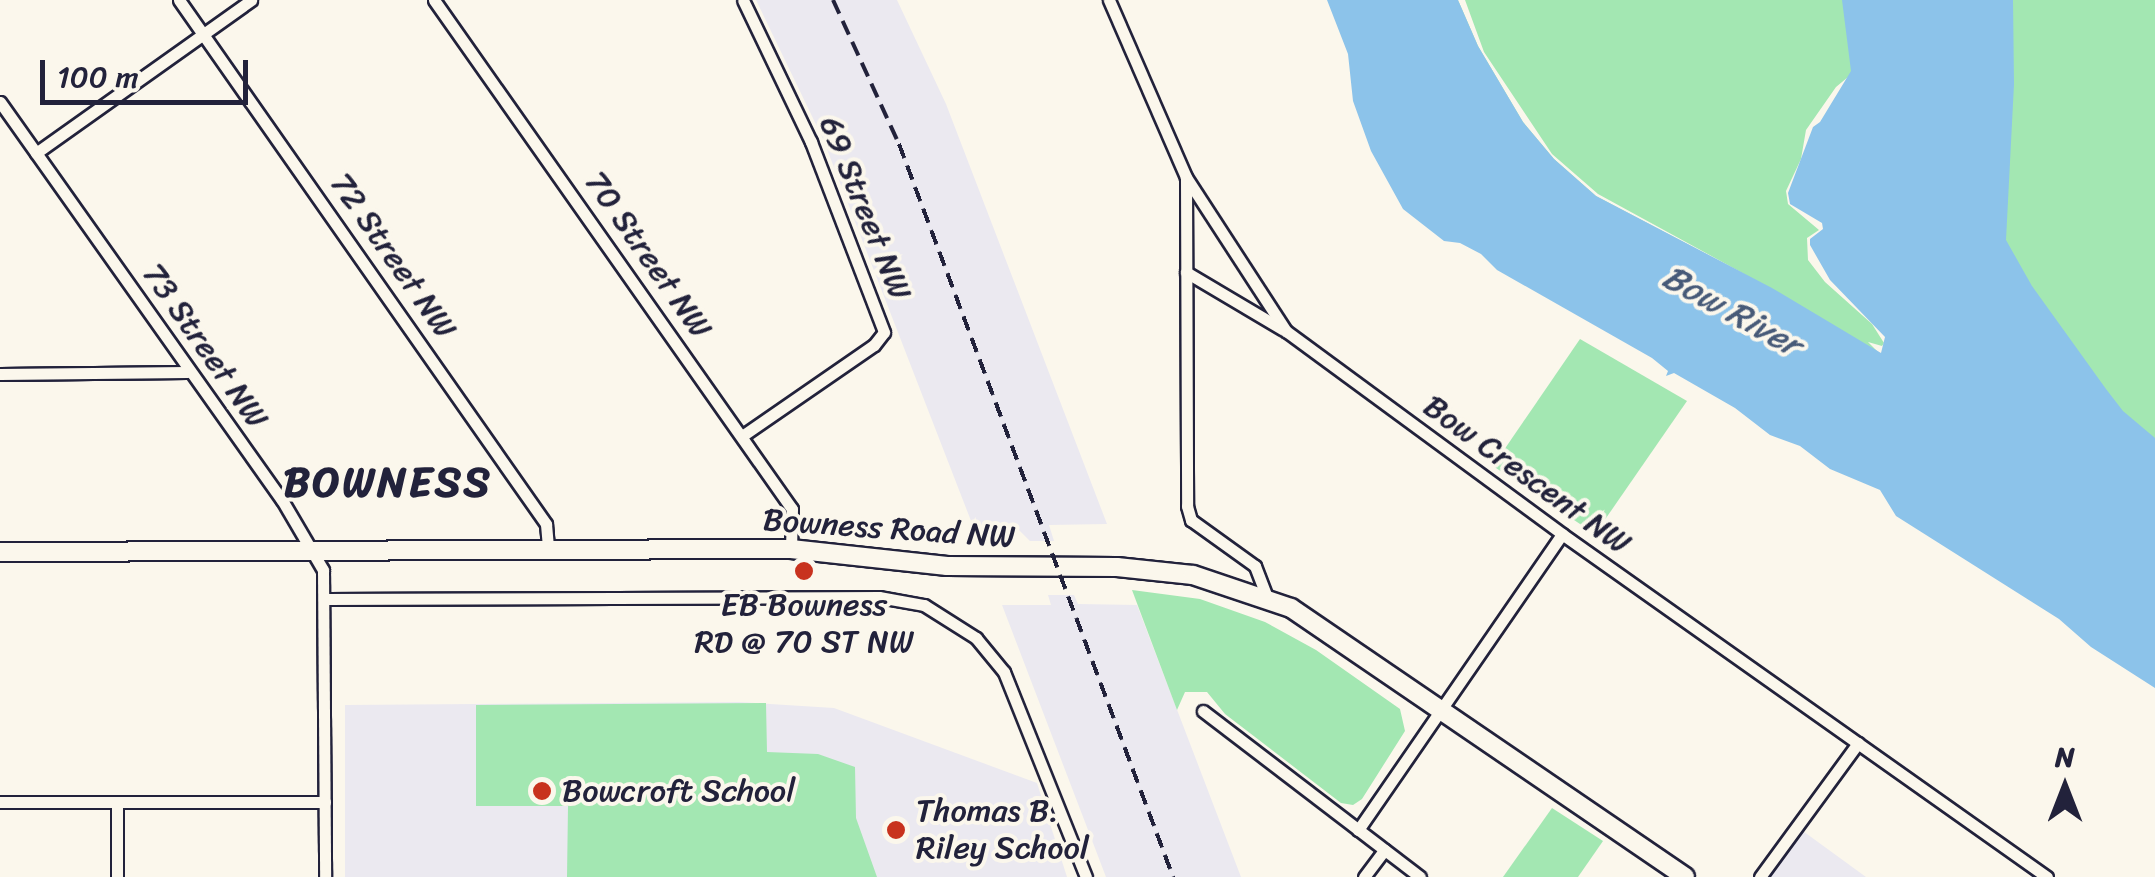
<!DOCTYPE html>
<style>
body{margin:0}
#map{position:relative;width:2155px;height:877px;overflow:hidden;background:#fbf7ec;font-family:Sriracha,sans-serif}
div>[style]{position:absolute}
.built>*{inset:0;background:#ebe9f0}
.green>*{inset:0;background:#a3e7b2}
.water>*{inset:0;background:#8cc3ea}
.roads{filter:drop-shadow(2px 0 #22223b) drop-shadow(-2px 0 #22223b) drop-shadow(0 2px #22223b) drop-shadow(0 -2px #22223b)}
.street>*{height:11px;margin:-5.5px;padding:0 5.5px;transform-origin:5.5px;border-radius:5.5px;background:#fbf7ec}
.secondary>*{height:18px;margin:-9px;padding:0 9px;transform-origin:9px;border-radius:9px;background:#fbf7ec}
.rail>*{height:4px;margin-top:-2px;transform-origin:0;background:repeating-linear-gradient(90deg,#22223b 0 15px,transparent 0 23px)}
.dots>*{width:28px;height:28px;translate:-50% -50%;box-sizing:border-box;border:5px solid #fbf7ec;border-radius:50%}
span{translate:-50% -50%;white-space:nowrap;text-align:center;line-height:1.15;-webkit-text-stroke:8px #fbf7ec;paint-order:stroke}
.street-label{font-size:32px;color:#22223b}
.poi-label{font-size:32px;color:#22223b}
.left{translate:0 -50%;text-align:left}
.water-label{font-size:35px;color:#475a78;font-style:italic}
.district-label{font-size:42px;color:#22223b;font-weight:700;letter-spacing:2.5px}
.north{position:absolute;left:2015px;top:737px;width:100px;height:100px;-webkit-text-stroke:8px #fbf7ec;paint-order:stroke;rotate:0deg;font-size:28px;font-weight:700;line-height:40px;text-align:center;color:#22223b}
.north::after{content:'';display:block;margin:auto;width:35px;height:45px;background:#22223b;clip-path:polygon(50% 0,100% 100%,50% 72%,0 100%)}
.scale{position:absolute;left:40px;top:60px;width:208px;height:45px;box-sizing:border-box;border:5px solid #22223b;border-top:0;padding-left:12px;font-size:30px;line-height:35px;white-space:nowrap;color:#22223b;-webkit-text-stroke:8px #fbf7ec;paint-order:stroke}
</style>
<div id="map">
<div class="built">
<div style="clip-path:polygon(756px 0,897px 0,946px 104px,1107px 524px,1049px 525px,1054px 541px,1030px 541px,1015px 526px,973px 526px,823px 139px)"></div>
<div style="clip-path:polygon(1048px 595px,1074px 595px,1078px 604px,1137px 605px,1241px 877px,1106px 877px,1002px 605px,1051px 605px)"></div>
<div style="clip-path:polygon(739px 702px,834px 708px,1037px 783px,1067px 877px,345px 877px,345px 705px)"></div>
<div style="clip-path:polygon(1796px 826px,1866px 877px,1760px 877px)"></div>
</div>
<div class="green">
<div style="clip-path:polygon(1458px 0,1478px 46px,1523px 122px,1554px 159px,1596px 196px,1748px 276px,1598px 194px,1552px 154px,1484px 52px,1465px 0,1941px 0,1836px 87px,1806px 130px,1801px 159px,1786px 191px,1788px 204px,1819px 230px,1807px 238px,1808px 260px,1825px 282px,1872px 324px,1884px 343px,1882px 346px,1868px 342px,1884px 358px,1490px 187px)"></div>
<div style="clip-path:polygon(1999px 0,2155px 0,2155px 551px,2000px 379px)"></div>
<div style="clip-path:polygon(1580px 339px,1687px 401px,1595px 534px,1493px 466px)"></div>
<div style="clip-path:polygon(1132px 590px,1200px 599px,1265px 622px,1316px 650px,1400px 709px,1405px 731px,1362px 799px,1353px 805px,1341px 803px,1225px 714px,1207px 692px,1185px 692px,1177px 710px)"></div>
<div style="clip-path:polygon(766px 703px,767px 752px,818px 754px,855px 767px,856px 818px,877px 877px,567px 877px,568px 806px,476px 806px,476px 705px)"></div>
<div style="clip-path:polygon(1552px 808px,1603px 841px,1578px 877px,1503px 877px)"></div>
</div>
<div class="water">
<div style="clip-path:polygon(1327px 0,1458px 0,1478px 46px,1523px 122px,1554px 159px,1596px 196px,1772px 288px,1881px 353px,1885px 337px,1830px 280px,1810px 245px,1810px 239px,1823px 229px,1822px 223px,1790px 204px,1788px 193px,1813px 127px,1820px 122px,1851px 71px,1842px 0,2013px 0,2014px 84px,2006px 240px,2032px 286px,2106px 389px,2123px 411px,2155px 438px,2155px 688px,2091px 647px,2059px 619px,1896px 516px,1880px 490px,1830px 469px,1800px 446px,1770px 435px,1735px 408px,1674px 373px,1666px 376px,1668px 371px,1652px 358px,1497px 270px,1481px 254px,1460px 243px,1444px 241px,1403px 209px,1371px 151px,1353px 101px,1348px 54px)"></div>
</div>
<div class="roads">
<div class="street">
<div style="left:179px;top:0;width:640px;rotate:54.99deg"></div>
<div style="left:546px;top:524px;width:24px;rotate:85deg"></div>
<div style="left:434px;top:0;width:622px;rotate:54.88deg"></div>
<div style="left:792px;top:509px;width:40px;rotate:91.4deg"></div>
<div style="left:1109px;top:0;width:193px;rotate:66.5deg"></div>
<div style="left:1186px;top:177px;width:184px;rotate:57deg"></div>
<div style="left:1286px;top:331px;width:343px;rotate:36.3deg"></div>
<div style="left:1562px;top:534px;width:594px;rotate:35.27deg"></div>
<div style="left:0;top:102px;width:488px;rotate:54.7deg"></div>
<div style="left:282px;top:500px;width:81px;rotate:59.6deg"></div>
<div style="left:323px;top:570px;width:307px;rotate:89.6deg"></div>
<div style="left:36px;top:153px;width:264px;rotate:-35.4deg"></div>
<div style="left:1186px;top:178px;width:328px;rotate:89.8deg"></div>
<div style="left:1187px;top:506px;width:15px;rotate:74deg"></div>
<div style="left:1191px;top:520px;width:79px;rotate:35.7deg"></div>
<div style="left:1255px;top:566px;width:34px;rotate:69deg"></div>
<div style="left:1186px;top:272px;width:112px;rotate:30.7deg"></div>
<div style="left:0;top:374px;width:187px;rotate:-0.6deg"></div>
<div style="left:742px;top:436px;width:160px;rotate:-34.6deg"></div>
<div style="left:874px;top:345px;width:16px;rotate:-52deg"></div>
<div style="left:884px;top:332px;width:204px;rotate:-111deg"></div>
<div style="left:811px;top:142px;width:157px;rotate:-115.6deg"></div>
<div style="left:326px;top:599px;width:553px;rotate:-0.21deg"></div>
<div style="left:879px;top:597px;width:46px;rotate:10.1deg"></div>
<div style="left:924px;top:605px;width:62px;rotate:32.4deg"></div>
<div style="left:976px;top:638px;width:44px;rotate:50.5deg"></div>
<div style="left:1004px;top:672px;width:221px;rotate:68.2deg"></div>
<div style="left:1203px;top:711px;width:273px;rotate:37.4deg"></div>
<div style="left:0;top:802px;width:325px"></div>
<div style="left:1358px;top:830px;width:359px;rotate:-55.4deg"></div>
<div style="left:117px;top:877px;width:74px;rotate:-90deg"></div>
<div style="left:1364px;top:877px;width:34px;rotate:-53deg"></div>
<div style="left:1760px;top:877px;width:166px;rotate:-53.8deg"></div>
</div>
<div class="secondary">
<div style="left:0;top:552px;width:791px;rotate:-0.22deg"></div>
<div style="left:791px;top:549px;width:157px;rotate:6.2deg"></div>
<div style="left:947px;top:566px;width:170px;rotate:0.3deg"></div>
<div style="left:1117px;top:567px;width:76px;rotate:6deg"></div>
<div style="left:1193px;top:575px;width:103px;rotate:18.6deg"></div>
<div style="left:1291px;top:608px;width:477px;rotate:34.3deg"></div>
</div>
</div>
<div class="rail">
<div style="left:833px;top:0;width:158px;rotate:65.4deg"></div>
<div style="left:899px;top:144px;width:783px;rotate:69.5deg"></div>
</div>
<div class="dots">
<div style="left:804px;top:571px;background:#c8321e"></div>
<div style="left:542px;top:791px;background:#c8321e"></div>
<div style="left:896px;top:830px;background:#c8321e"></div>
</div>
<div class="street-label">
<span style="left:865px;top:208px;rotate:68deg">69 Street NW</span>
<span style="left:648px;top:255px;rotate:55deg">70 Street NW</span>
<span style="left:393px;top:256px;rotate:55deg">72 Street NW</span>
<span style="left:205px;top:346px;rotate:55deg">73 Street NW</span>
<span style="left:1527px;top:475px;rotate:36deg">Bow Crescent NW</span>
<span style="left:889px;top:529px;rotate:4deg">Bowness Road NW</span>
</div>
<div class="poi-label">
<span style="left:804px;top:624px">EB Bowness<br>RD @ 70 ST NW</span>
<span class="left" style="left:562px;top:791px">Bowcroft School</span>
<span class="left" style="left:916px;top:830px">Thomas B.<br>Riley School</span>
</div>
<div class="water-label">
<span style="left:1732px;top:310px;rotate:29deg">Bow River</span>
</div>
<div class="district-label">
<span style="left:388px;top:482px">BOWNESS</span>
</div>
<div class="north">N</div>
<div class="scale">100 m</div>
</div>
